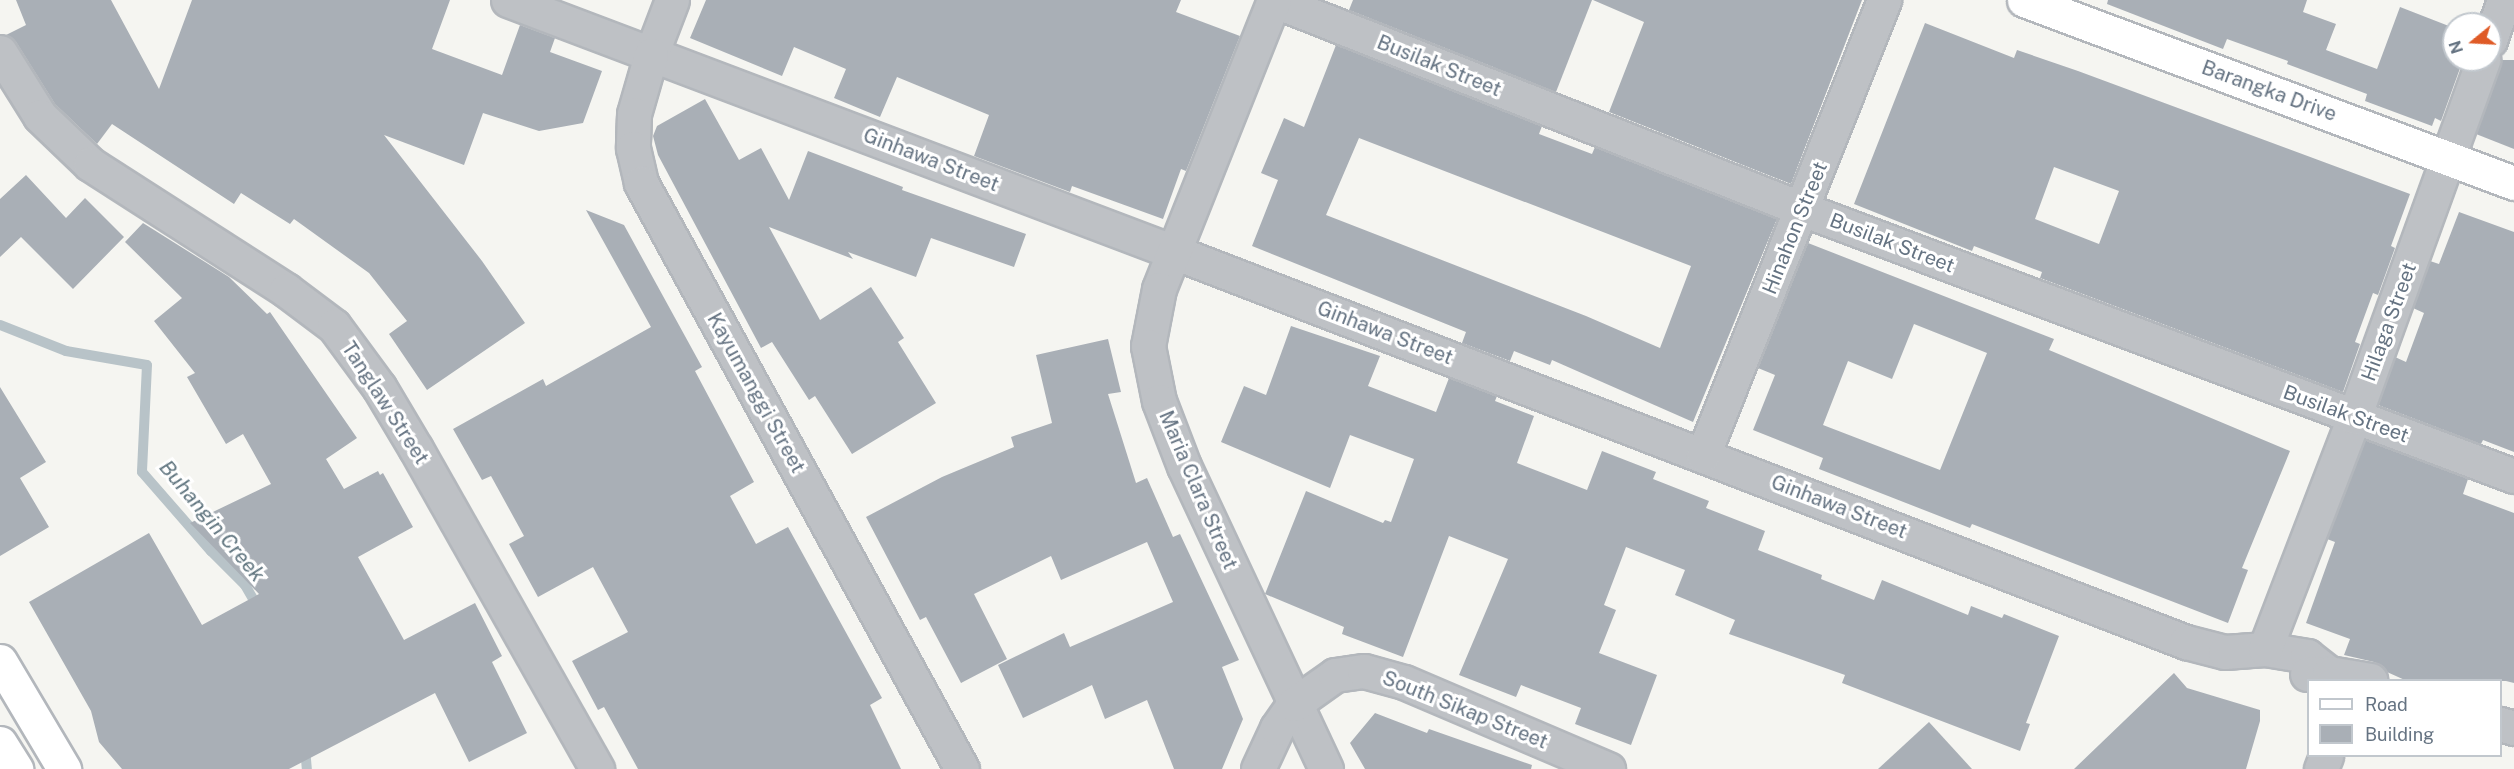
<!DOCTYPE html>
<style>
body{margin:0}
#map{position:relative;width:2514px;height:769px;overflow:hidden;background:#f5f5f1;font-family:"Public Sans",sans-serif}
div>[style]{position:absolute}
.stream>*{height:10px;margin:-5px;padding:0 5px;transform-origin:5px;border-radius:5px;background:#b8c3c8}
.building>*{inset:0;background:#a9afb6}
.roads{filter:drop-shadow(2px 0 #b3b7bc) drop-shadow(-2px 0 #b3b7bc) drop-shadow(0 2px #b3b7bc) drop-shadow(0 -2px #b3b7bc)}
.minor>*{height:33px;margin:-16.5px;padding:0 16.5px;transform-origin:16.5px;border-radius:16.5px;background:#bec1c5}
.secondary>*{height:33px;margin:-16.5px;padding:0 16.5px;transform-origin:16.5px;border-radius:16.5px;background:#fff}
span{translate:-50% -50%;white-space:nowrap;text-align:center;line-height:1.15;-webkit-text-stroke:6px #fff;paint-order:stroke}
.street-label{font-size:20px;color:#657382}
.water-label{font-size:21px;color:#60757f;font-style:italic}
.legend{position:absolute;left:2307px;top:679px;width:195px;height:78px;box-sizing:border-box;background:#fff;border:2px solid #c1c7cd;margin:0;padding:8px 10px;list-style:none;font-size:18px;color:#657382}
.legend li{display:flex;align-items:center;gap:12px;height:30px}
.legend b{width:30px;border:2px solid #c1c7cd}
.north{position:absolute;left:2442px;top:12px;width:60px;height:60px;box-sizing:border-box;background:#fff;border:2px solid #c1c7cd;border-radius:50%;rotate:252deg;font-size:16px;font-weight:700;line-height:24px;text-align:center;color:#657382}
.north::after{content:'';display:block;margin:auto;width:21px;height:27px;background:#df5b27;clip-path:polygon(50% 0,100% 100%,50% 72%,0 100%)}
</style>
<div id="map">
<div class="stream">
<div style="left:0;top:325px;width:71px;rotate:21.5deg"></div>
<div style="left:66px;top:351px;width:82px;rotate:9.8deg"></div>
<div style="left:147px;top:365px;width:107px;rotate:92.7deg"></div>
<div style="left:142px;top:472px;width:105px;rotate:48.9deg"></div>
<div style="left:211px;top:551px;width:48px;rotate:45deg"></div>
<div style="left:245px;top:585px;width:28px;rotate:60deg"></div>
<div style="left:305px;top:748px;width:21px;rotate:85deg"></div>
</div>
<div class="building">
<div style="clip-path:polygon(16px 0,111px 0,159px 89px,192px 0,450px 0,432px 49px,502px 75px,520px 25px,555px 38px,550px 52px,602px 71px,583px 123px,539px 131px,483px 113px,464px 165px,384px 135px,482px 261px,525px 323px,427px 390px,389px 334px,407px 321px,369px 273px,294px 219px,290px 224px,241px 193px,234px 204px,112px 124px,97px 144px,55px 104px,16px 42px,6px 35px,26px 25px)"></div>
<div style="clip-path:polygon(706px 0,1181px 0,1176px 12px,1240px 36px,1186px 171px,1181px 169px,1163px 219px,1072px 186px,1070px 192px,974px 156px,989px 115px,897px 77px,880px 117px,834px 98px,846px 69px,794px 47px,782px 76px,690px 38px)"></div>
<div style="clip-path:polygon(1353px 0,1592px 0,1556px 92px,1349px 10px)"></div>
<div style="clip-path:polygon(1593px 0,1862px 0,1791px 184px,1609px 112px,1644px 22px)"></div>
<div style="clip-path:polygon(2108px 0,2307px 0,2303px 12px,2336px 24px,2326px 50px,2377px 69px,2400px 7px,2454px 28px,2454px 60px,2463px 60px,2441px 121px,2435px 118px,2432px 126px,2365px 101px,2367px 94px,2287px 64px,2288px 61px,2227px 39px,2223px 49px,2107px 4px)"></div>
<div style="clip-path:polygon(evenodd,1925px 23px,2014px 58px,2017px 50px,2078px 71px,2410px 194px,2391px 246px,2395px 248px,2378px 295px,2373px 293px,2355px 342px,2360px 344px,2343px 392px,2040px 278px,2042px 272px,1974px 246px,1972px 251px,1854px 204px,1925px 23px,2054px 167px,2119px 191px,2099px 244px,2035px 219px,2054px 167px)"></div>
<div style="clip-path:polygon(evenodd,1336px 45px,1542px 126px,1539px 134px,1592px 154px,1595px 147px,1777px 219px,1693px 422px,1552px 360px,1550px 365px,1514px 351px,1510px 361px,1462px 343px,1466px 332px,1252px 246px,1278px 180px,1261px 173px,1284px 118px,1304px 127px,1336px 45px,1359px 138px,1691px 266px,1660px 348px,1586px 316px,1326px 215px,1359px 138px)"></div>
<div style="clip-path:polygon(2501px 60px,2514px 60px,2514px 149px,2476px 134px)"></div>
<div style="clip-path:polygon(705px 99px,739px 160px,761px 148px,789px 200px,808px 151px,903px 187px,902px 190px,1026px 234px,1014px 267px,931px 238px,916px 277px,848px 252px,853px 259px,769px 227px,820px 320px,871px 287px,904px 338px,898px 342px,936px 403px,852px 454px,815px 396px,809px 400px,772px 342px,761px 348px,658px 155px,653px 136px,657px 126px)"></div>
<div style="clip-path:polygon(26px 175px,66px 218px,85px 198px,124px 237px,73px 289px,21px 237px,0 257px,0 199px)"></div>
<div style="clip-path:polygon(586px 210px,624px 225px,702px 367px,695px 371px,754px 482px,730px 496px,756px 544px,788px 527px,882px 698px,870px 705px,901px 769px,638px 769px,604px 707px,598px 710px,572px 661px,628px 632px,593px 567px,538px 597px,509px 544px,524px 536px,491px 476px,482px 480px,453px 429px,543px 379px,546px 386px,651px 327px)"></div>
<div style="clip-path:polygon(2459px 212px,2514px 232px,2514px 452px,2483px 440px,2481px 444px,2378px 405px,2395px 357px,2406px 362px,2424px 313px,2413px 308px,2430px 261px,2439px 264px)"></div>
<div style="clip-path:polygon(143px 223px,229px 277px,267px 314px,270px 312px,357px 438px,326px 459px,344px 489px,378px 471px,380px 475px,383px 473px,413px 527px,358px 557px,404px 640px,475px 603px,502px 656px,492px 662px,527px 733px,469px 762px,435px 693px,289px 769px,122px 769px,99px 742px,91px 711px,29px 602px,149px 533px,202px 625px,259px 594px,190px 523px,271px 484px,243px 434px,226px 444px,187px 377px,195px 373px,154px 321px,182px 298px,125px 242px)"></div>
<div style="clip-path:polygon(evenodd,1808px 243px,2054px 339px,2049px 350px,2290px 451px,2242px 568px,2248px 570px,2228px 623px,1972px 524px,1970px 528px,1819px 469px,1823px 458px,1753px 430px,1775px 375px,1758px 368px,1808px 243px,1914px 324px,1987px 353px,1940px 470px,1823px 425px,1848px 361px,1892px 379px,1914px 324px)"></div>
<div style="clip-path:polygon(1291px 326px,1380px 356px,1368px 386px,1436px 412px,1449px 378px,1497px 396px,1495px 401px,1534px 416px,1517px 463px,1587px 490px,1602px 451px,1656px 472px,1653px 479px,1709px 501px,1706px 508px,1765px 531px,1758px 550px,1822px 575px,1821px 579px,1874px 600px,1882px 580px,1968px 615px,1971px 606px,2002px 618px,2004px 614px,2059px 636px,2026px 723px,2030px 724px,2020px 751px,1842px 683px,1845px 675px,1729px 634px,1735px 620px,1675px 595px,1685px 570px,1626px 547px,1604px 605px,1616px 610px,1599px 653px,1657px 675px,1631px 745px,1575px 724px,1581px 708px,1521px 685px,1516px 697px,1459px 675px,1508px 559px,1449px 536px,1403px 657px,1342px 634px,1344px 627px,1265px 594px,1306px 491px,1383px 523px,1385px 520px,1391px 522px,1414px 459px,1350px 435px,1330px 488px,1221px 442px,1244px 386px,1266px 395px)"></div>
<div style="clip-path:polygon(1108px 339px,1121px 392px,1108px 394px,1136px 483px,1147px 478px,1173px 537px,1180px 534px,1239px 660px,1222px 667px,1243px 719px,1222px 769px,1174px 769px,1147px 700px,1105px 719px,1092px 685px,1023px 718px,998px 665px,1064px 633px,1070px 647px,1173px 602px,1147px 542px,1061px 580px,1051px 556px,974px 594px,1007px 659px,961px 683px,926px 617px,920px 620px,866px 517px,942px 477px,1014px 447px,1011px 437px,1052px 423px,1036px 355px)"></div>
<div style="clip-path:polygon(0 387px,46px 462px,20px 478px,49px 527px,0 556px)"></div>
<div style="clip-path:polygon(2365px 440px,2468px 479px,2463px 494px,2514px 513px,2514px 683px,2506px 681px,2407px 681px,2387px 672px,2381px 665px,2374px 662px,2344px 655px,2350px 639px,2306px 623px,2335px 542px,2327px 539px)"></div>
<div style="clip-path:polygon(2174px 673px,2187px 688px,2260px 710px,2260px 721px,2246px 769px,2074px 769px)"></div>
<div style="clip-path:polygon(1375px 713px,1427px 733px,1429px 729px,1532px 765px,1531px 769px,1365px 769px,1350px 743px)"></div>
<div style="clip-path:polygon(1929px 722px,1972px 769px,1878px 769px)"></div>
</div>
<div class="roads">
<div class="minor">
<div style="left:508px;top:0;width:712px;rotate:20.73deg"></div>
<div style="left:1174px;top:252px;width:1085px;rotate:21.08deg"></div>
<div style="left:2186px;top:642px;width:40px;rotate:14.4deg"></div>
<div style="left:2225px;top:652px;width:40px;rotate:-4.3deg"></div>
<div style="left:2265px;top:649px;width:43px;rotate:9.5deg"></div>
<div style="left:2307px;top:656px;width:28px;rotate:38deg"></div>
<div style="left:672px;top:0;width:59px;rotate:110.9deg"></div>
<div style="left:651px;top:55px;width:61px;rotate:106.1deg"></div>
<div style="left:634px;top:114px;width:34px;rotate:92deg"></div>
<div style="left:633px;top:148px;width:36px;rotate:77deg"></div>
<div style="left:641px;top:183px;width:668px;rotate:61.29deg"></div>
<div style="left:1273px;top:0;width:569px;rotate:21.56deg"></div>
<div style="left:1802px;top:209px;width:760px;rotate:20.56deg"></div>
<div style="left:1274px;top:0;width:311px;rotate:111.7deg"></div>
<div style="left:1159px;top:289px;width:58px;rotate:100.9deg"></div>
<div style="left:1148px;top:346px;width:56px;rotate:78.7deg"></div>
<div style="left:1159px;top:401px;width:70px;rotate:69deg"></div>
<div style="left:1184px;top:466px;width:335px;rotate:64.9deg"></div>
<div style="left:2490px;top:40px;width:42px;rotate:-70.7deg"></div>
<div style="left:0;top:52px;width:75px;rotate:58deg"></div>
<div style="left:40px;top:116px;width:69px;rotate:43.8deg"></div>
<div style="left:90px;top:164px;width:233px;rotate:32.7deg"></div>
<div style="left:286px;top:290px;width:60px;rotate:36.9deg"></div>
<div style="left:334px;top:326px;width:76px;rotate:53.6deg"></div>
<div style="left:379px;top:387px;width:72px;rotate:59.2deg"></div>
<div style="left:416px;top:449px;width:368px;rotate:60.5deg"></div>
<div style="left:1703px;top:455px;width:490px;rotate:-68.3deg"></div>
<div style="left:2265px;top:649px;width:248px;rotate:-69deg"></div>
<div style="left:2354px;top:417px;width:380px;rotate:-70.1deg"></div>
<div style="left:2307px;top:674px;width:22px;rotate:-3deg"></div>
<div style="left:2329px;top:673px;width:42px;rotate:9.7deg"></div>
<div style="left:2500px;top:724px;width:15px;rotate:16deg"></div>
<div style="left:1258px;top:769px;width:45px;rotate:-65.1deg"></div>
<div style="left:1277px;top:728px;width:29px;rotate:-55deg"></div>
<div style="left:1294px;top:704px;width:50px;rotate:-35.3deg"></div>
<div style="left:1335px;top:675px;width:29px;rotate:-8deg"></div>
<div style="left:1364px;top:671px;width:41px;rotate:15.4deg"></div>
<div style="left:1404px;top:682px;width:222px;rotate:23.1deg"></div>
<div style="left:2321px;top:769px;width:14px;rotate:-69deg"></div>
</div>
<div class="secondary">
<div style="left:2024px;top:0;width:523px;rotate:20.48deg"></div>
<div style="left:0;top:661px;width:126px;rotate:59.3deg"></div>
<div style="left:0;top:743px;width:31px;rotate:58deg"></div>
</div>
</div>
<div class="street-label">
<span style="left:1439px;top:66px;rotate:22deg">Busilak Street</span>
<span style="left:2269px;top:91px;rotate:20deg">Barangka Drive</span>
<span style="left:931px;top:160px;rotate:21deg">Ginhawa Street</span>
<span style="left:1795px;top:228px;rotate:-68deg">Hinahon Street</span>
<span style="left:1892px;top:243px;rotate:21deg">Busilak Street</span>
<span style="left:2389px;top:322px;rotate:-70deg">Hilaga Street</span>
<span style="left:1385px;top:333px;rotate:21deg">Ginhawa Street</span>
<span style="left:756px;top:393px;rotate:61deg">Kayumanggi Street</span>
<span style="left:385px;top:403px;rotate:57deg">Tanglaw Street</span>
<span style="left:2346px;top:414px;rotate:20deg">Busilak Street</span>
<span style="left:1198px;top:490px;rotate:67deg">Maria Clara Street</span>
<span style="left:1839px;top:507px;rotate:21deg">Ginhawa Street</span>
<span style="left:1465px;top:710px;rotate:22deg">South Sikap Street</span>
</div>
<div class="water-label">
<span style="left:212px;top:521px;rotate:50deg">Buhangin Creek</span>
</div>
<ul class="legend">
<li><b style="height:8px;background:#fff"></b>Road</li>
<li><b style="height:16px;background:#a9afb6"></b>Building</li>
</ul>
<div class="north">N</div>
</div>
